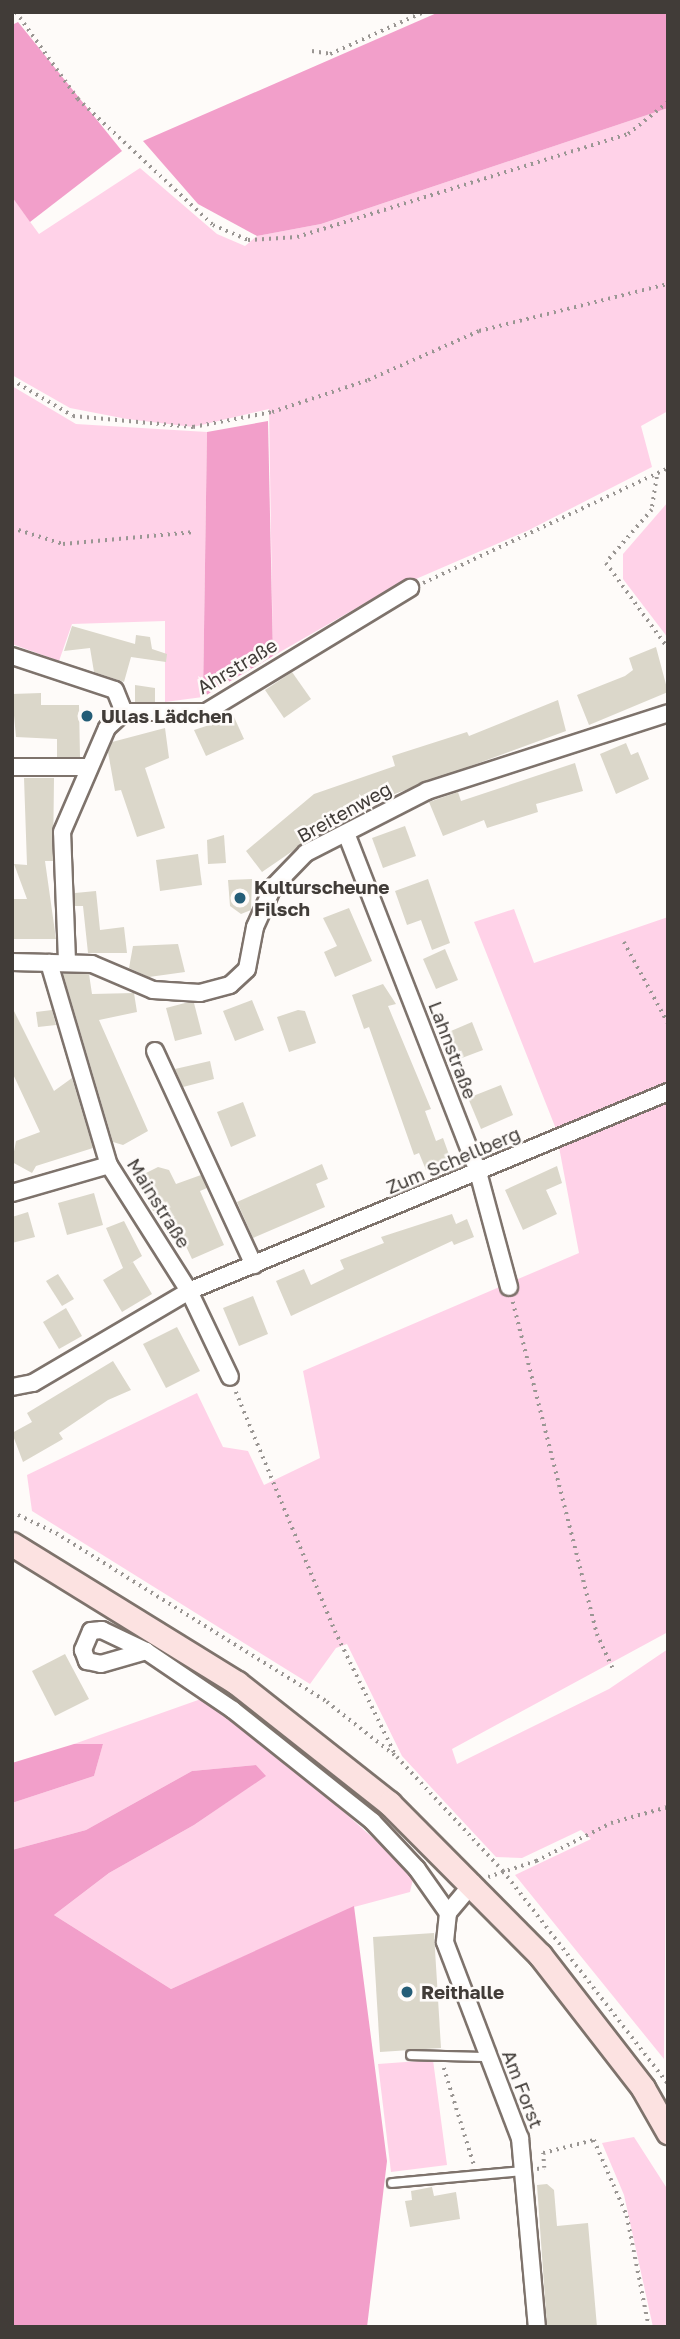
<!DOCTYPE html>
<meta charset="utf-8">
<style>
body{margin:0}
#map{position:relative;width:680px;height:2339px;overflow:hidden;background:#fefbf9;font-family:"Golos Text",sans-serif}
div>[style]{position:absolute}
.green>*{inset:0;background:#ffd2e8}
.forest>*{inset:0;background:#f29fca}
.building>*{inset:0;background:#dbd7ca}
.path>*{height:3.5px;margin-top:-1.75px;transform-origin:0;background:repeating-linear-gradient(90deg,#9a9693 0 2px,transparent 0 7px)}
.roads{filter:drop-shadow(2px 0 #7e736c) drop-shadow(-2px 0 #7e736c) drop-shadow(0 2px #7e736c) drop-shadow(0 -2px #7e736c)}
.service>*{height:8px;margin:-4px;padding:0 4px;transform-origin:4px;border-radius:4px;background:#fff}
.minor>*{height:16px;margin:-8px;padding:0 8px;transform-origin:8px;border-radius:8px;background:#fff}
.secondary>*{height:23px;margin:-11.5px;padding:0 11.5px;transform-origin:11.5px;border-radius:11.5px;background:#fce2e1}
.dots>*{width:19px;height:19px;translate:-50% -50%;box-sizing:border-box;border:4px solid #fefbf9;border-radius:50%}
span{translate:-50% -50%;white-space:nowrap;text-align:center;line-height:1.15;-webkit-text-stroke:5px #fefbf9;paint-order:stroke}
.street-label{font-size:19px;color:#413c38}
.poi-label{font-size:19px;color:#413c38;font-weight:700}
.left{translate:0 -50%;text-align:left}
.frame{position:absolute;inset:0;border:14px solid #413c38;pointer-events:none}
</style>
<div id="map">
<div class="green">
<div style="clip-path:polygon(668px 108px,668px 411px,641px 426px,652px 467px,529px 530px,379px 595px,273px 656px,269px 409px,193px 427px,127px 419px,70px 408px,12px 375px,12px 197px,39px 234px,140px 168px,217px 234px,245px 246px,257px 236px,321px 224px)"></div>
<div style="clip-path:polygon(12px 386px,76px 424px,207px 432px,203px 697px,165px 702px,165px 621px,72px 624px,59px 661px,12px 644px)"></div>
<div style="clip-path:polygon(668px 502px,668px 638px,623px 579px,623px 554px)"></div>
<div style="clip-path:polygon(514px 909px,534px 963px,668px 917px,668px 1085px,556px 1129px,474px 922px)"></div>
<div style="clip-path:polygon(668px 1092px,668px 1632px,452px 1749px,457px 1764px,609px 1689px,668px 1649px,664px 2059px,515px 1875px,591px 1839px,581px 1830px,522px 1858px,496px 1857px,402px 1756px,347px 1644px,336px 1648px,310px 1684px,32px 1511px,27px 1475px,197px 1393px,223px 1447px,248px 1451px,264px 1485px,320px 1458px,303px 1371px,579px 1253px,559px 1147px,605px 1118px)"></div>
<div style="clip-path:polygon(201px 1699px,274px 1749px,414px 1875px,410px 1892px,354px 1907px,171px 1989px,54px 1915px,109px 1873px,194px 1825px,265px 1776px,256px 1765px,192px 1771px,86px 1830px,12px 1850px,12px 1803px,94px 1776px,103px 1744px,74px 1744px)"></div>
<div style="clip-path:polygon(433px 2060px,447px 2165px,391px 2172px,378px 2064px)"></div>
<div style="clip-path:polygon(634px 2137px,668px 2190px,668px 2327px,653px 2327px,624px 2195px,602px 2143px)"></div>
</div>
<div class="forest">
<div style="clip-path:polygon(439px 12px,668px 12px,668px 108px,321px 224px,257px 236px,198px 204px,143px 141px)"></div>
<div style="clip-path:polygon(18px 22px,122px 151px,30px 222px,12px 197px,12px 25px)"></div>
<div style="clip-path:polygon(268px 421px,273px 656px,203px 697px,207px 432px)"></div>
<div style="clip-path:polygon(74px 1744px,103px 1744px,94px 1776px,12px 1803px,12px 1763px)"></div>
<div style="clip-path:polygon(256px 1765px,266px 1776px,194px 1825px,109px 1873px,54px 1915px,171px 1989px,354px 1906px,387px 2161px,367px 2327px,12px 2327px,12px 1850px,86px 1830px,192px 1771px)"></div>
</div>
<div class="building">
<div style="clip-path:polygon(72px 626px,135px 644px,136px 635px,150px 637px,152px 649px,167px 654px,166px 662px,131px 657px,124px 682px,94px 672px,90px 648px,64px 651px)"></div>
<div style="clip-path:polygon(656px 647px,668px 692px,589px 725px,577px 695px,625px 676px,633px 670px,629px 658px)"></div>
<div style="clip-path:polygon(292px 672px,311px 699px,284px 718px,265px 690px)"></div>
<div style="clip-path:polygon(135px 685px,155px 688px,155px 702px,135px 702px)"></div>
<div style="clip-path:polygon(41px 693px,41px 705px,79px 705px,80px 757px,57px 757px,57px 739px,16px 737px,12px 694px)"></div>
<div style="clip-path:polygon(558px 700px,566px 731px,332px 817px,335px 822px,262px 872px,246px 851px,314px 794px,395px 766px,392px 756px,467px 732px,469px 736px)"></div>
<div style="clip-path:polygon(234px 717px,244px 739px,206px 756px,194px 730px)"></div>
<div style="clip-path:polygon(165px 728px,169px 758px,145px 768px,165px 828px,137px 837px,121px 790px,115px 791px,108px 752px,112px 742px)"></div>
<div style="clip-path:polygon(626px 743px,631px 755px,638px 752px,649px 779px,616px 794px,600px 754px)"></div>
<div style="clip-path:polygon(575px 763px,583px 791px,536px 804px,538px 812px,487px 828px,484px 820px,443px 836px,429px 802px,458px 792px,461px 801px)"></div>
<div style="clip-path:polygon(24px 778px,54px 778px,53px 861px,45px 861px,56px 939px,12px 939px,12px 899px,27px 899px,14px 864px,27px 865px)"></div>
<div style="clip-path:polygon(405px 826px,416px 856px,383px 868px,372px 838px)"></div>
<div style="clip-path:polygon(224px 835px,226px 863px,208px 864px,207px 840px)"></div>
<div style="clip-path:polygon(198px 854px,202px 885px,160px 891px,156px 860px)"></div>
<div style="clip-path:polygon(252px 879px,251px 910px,241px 914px,230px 906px,228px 880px)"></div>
<div style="clip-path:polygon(428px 879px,450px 943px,432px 950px,421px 920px,407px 925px,395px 891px)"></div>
<div style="clip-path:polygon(96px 891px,100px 930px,124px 927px,127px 953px,88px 953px,83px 906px,75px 906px,75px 893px)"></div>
<div style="clip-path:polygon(349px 908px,372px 961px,335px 977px,324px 952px,337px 946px,323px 918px)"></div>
<div style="clip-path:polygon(178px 944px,185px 972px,149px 977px,129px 968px,133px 946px)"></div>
<div style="clip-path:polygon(445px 949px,458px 980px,436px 989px,423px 959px)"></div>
<div style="clip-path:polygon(63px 974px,89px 974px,92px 994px,134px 993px,137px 1012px,99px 1020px,148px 1131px,123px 1145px,113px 1142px)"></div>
<div style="clip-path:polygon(383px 984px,396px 1004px,388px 1006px,431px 1109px,425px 1111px,436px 1141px,443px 1138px,451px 1160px,426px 1170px,419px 1153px,414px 1155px,369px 1027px,364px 1029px,352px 995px)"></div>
<div style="clip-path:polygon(252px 1000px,264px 1030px,235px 1041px,223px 1011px)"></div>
<div style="clip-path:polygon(185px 1003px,194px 1003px,202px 1034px,175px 1041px,166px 1008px)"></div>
<div style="clip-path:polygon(12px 1007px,54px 1091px,72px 1078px,93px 1148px,36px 1166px,32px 1173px,12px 1162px,16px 1141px,40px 1132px,12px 1072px)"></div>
<div style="clip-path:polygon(52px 1010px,56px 1025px,38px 1027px,36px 1012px)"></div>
<div style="clip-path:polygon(298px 1010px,305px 1011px,316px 1043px,289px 1052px,277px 1017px)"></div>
<div style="clip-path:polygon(472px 1022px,483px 1050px,454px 1061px,444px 1034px)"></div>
<div style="clip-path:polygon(210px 1061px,214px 1079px,183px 1087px,175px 1069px)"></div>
<div style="clip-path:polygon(501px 1085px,513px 1115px,481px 1129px,468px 1098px)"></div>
<div style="clip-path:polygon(243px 1102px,256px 1136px,231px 1147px,217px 1112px)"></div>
<div style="clip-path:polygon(322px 1164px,328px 1179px,316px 1184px,325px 1207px,253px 1238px,237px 1202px)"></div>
<div style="clip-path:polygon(557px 1166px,562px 1183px,546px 1190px,557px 1214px,523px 1230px,505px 1190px)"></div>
<div style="clip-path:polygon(158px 1167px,169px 1170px,176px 1184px,201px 1175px,207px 1188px,200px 1191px,224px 1245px,192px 1259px,175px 1223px,169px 1225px,162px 1208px,153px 1211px,138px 1177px)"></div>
<div style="clip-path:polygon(94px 1193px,103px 1225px,67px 1235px,58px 1203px)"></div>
<div style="clip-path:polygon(28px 1212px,35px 1237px,12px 1243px,12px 1217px)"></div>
<div style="clip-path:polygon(452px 1214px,456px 1224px,467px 1219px,474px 1237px,454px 1245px,452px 1241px,291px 1316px,276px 1281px,304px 1269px,311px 1285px,344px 1269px,340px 1260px,384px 1243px,381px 1237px)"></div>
<div style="clip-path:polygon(124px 1221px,142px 1256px,128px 1265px,133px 1262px,152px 1294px,122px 1312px,103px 1280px,123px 1268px,106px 1228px)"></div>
<div style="clip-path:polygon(58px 1274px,74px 1299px,62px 1306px,46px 1281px)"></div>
<div style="clip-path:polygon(253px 1296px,268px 1334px,239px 1346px,223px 1308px)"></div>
<div style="clip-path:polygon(66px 1308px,82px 1336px,59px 1349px,43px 1322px)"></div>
<div style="clip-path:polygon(177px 1327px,200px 1371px,166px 1388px,143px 1344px)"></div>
<div style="clip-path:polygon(113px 1361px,131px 1390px,108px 1400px,59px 1433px,63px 1439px,23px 1462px,12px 1433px,32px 1422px,27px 1413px)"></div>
<div style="clip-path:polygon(65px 1654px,89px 1699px,55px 1716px,32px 1671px)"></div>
<div style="clip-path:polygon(434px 1933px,441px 2048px,380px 2052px,373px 1937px)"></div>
<div style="clip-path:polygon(547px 2184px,554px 2190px,557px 2226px,588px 2223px,597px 2327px,547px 2327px,537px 2185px)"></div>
<div style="clip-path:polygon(432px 2187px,434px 2196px,456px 2192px,460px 2219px,410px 2227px,405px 2201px,412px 2200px,411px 2191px)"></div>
</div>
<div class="path">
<div style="left:16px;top:12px;width:107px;rotate:54.5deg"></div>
<div style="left:78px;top:99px;width:185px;rotate:43deg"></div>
<div style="left:213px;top:225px;width:38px;rotate:23deg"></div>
<div style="left:248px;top:240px;width:49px;rotate:-3.5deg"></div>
<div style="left:297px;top:237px;width:347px;rotate:-17.3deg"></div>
<div style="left:628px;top:134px;width:51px;rotate:-38.7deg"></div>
<div style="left:312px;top:51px;width:18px;rotate:9deg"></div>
<div style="left:330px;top:54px;width:103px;rotate:-24.1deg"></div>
<div style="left:12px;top:380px;width:71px;rotate:30.5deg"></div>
<div style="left:73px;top:416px;width:121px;rotate:5.2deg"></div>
<div style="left:193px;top:427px;width:80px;rotate:-10.8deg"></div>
<div style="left:272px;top:412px;width:101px;rotate:-18.4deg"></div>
<div style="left:368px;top:380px;width:121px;rotate:-23.8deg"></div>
<div style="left:479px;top:331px;width:195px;rotate:-14deg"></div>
<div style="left:657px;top:477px;width:33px;rotate:99deg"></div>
<div style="left:652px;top:510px;width:70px;rotate:131deg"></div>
<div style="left:606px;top:563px;width:105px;rotate:53.9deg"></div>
<div style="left:12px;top:528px;width:53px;rotate:17.4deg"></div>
<div style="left:63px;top:544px;width:132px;rotate:-5.2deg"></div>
<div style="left:423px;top:583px;width:271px;rotate:-25.1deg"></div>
<div style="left:624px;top:942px;width:92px;rotate:61.5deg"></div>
<div style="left:513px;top:1302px;width:342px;rotate:75.8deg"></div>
<div style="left:597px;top:1634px;width:41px;rotate:65.3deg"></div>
<div style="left:236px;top:1392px;width:259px;rotate:67.5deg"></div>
<div style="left:335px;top:1631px;width:139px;rotate:64deg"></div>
<div style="left:12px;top:1512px;width:49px;rotate:25.5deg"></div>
<div style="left:56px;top:1533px;width:319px;rotate:31.9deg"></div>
<div style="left:327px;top:1702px;width:89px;rotate:38.2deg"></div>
<div style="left:397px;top:1757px;width:156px;rotate:47.1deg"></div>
<div style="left:503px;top:1871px;width:269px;rotate:52.2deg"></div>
<div style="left:488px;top:1877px;width:51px;rotate:-18.4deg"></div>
<div style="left:536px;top:1861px;width:84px;rotate:-26.9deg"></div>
<div style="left:611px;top:1823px;width:59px;rotate:-15.7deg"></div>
<div style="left:444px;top:2068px;width:102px;rotate:72.8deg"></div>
<div style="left:537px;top:2169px;width:7px;rotate:-8deg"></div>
<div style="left:544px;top:2168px;width:15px;rotate:-94deg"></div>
<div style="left:543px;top:2153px;width:53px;rotate:-14.3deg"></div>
<div style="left:594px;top:2140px;width:83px;rotate:66.5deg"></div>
<div style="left:627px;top:2216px;width:113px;rotate:78.8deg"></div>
</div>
<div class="roads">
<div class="service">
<div style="left:411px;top:2055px;width:78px;rotate:1.5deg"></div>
<div style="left:392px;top:2183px;width:133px;rotate:-5.2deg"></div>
</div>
<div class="minor">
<div style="left:12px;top:656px;width:108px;rotate:18.3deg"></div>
<div style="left:115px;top:690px;width:24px;rotate:68deg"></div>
<div style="left:12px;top:767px;width:75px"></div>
<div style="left:346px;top:833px;width:364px;rotate:68.7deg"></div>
<div style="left:478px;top:1172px;width:119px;rotate:74.9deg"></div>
<div style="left:67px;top:961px;width:129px;rotate:-92.2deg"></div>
<div style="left:62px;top:832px;width:113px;rotate:-66.6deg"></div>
<div style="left:107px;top:728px;width:23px;rotate:-43deg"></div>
<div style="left:124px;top:712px;width:82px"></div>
<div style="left:206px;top:712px;width:239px;rotate:-31.3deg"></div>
<div style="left:12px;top:962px;width:80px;rotate:1.4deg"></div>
<div style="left:92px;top:964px;width:66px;rotate:23.1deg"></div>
<div style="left:153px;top:990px;width:47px;rotate:3.7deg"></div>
<div style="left:200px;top:993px;width:31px;rotate:-15deg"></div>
<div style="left:230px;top:985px;width:23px;rotate:-43deg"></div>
<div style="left:247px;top:969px;width:43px;rotate:-79.2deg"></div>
<div style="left:255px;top:927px;width:44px;rotate:-65.8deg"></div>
<div style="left:273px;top:887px;width:47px;rotate:-45.9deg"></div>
<div style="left:306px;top:853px;width:136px;rotate:-27.1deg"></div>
<div style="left:427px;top:791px;width:253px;rotate:-17.9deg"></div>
<div style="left:49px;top:963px;width:211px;rotate:73.5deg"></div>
<div style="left:109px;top:1165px;width:149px;rotate:57.6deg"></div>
<div style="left:189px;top:1291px;width:95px;rotate:64.5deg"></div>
<div style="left:155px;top:1051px;width:236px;rotate:65.2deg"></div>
<div style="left:12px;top:1193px;width:101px;rotate:-16.1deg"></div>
<div style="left:12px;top:1387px;width:21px;rotate:-11deg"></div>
<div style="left:33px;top:1383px;width:181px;rotate:-30.5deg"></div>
<div style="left:189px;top:1291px;width:519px;rotate:-22.56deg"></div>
<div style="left:146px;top:1651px;width:49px;rotate:-154.5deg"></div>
<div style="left:102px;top:1630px;width:11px;rotate:175deg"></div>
<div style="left:91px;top:1631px;width:21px;rotate:113deg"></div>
<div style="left:83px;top:1650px;width:12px;rotate:70deg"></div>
<div style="left:87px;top:1661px;width:14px;rotate:12deg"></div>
<div style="left:101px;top:1664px;width:47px;rotate:-16.1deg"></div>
<div style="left:146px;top:1651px;width:105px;rotate:34.1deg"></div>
<div style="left:233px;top:1710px;width:178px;rotate:38.6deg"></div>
<div style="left:372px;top:1821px;width:66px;rotate:46.8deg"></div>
<div style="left:417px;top:1869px;width:54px;rotate:54.8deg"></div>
<div style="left:473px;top:1883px;width:39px;rotate:130deg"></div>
<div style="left:448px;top:1913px;width:29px;rotate:96deg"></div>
<div style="left:445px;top:1942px;width:210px;rotate:69.1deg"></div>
<div style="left:520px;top:2138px;width:190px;rotate:84.9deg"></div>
</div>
<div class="secondary">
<div style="left:12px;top:1544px;width:264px;rotate:31.7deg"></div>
<div style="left:237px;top:1683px;width:194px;rotate:38.3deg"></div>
<div style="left:389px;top:1803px;width:214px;rotate:45.2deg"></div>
<div style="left:540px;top:1955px;width:168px;rotate:52.2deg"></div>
<div style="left:643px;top:2088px;width:51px;rotate:60.4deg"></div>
</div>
</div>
<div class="dots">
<div style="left:87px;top:716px;background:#245d77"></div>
<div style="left:240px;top:898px;background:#245d77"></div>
<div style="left:407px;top:1992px;background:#245d77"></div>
</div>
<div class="street-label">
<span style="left:237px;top:666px;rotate:-31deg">Ahrstraße</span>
<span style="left:344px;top:812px;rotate:-29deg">Breitenweg</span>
<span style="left:453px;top:1050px;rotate:69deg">Lahnstraße</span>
<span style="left:453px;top:1160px;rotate:-23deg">Zum Schellberg</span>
<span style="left:159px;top:1203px;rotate:58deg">Mainstraße</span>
<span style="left:523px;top:2089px;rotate:69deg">Am Forst</span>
</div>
<div class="poi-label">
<span class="left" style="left:101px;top:716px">Ullas Lädchen</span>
<span class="left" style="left:254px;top:898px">Kulturscheune<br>Filsch</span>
<span class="left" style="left:421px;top:1992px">Reithalle</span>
</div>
<div class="frame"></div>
</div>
